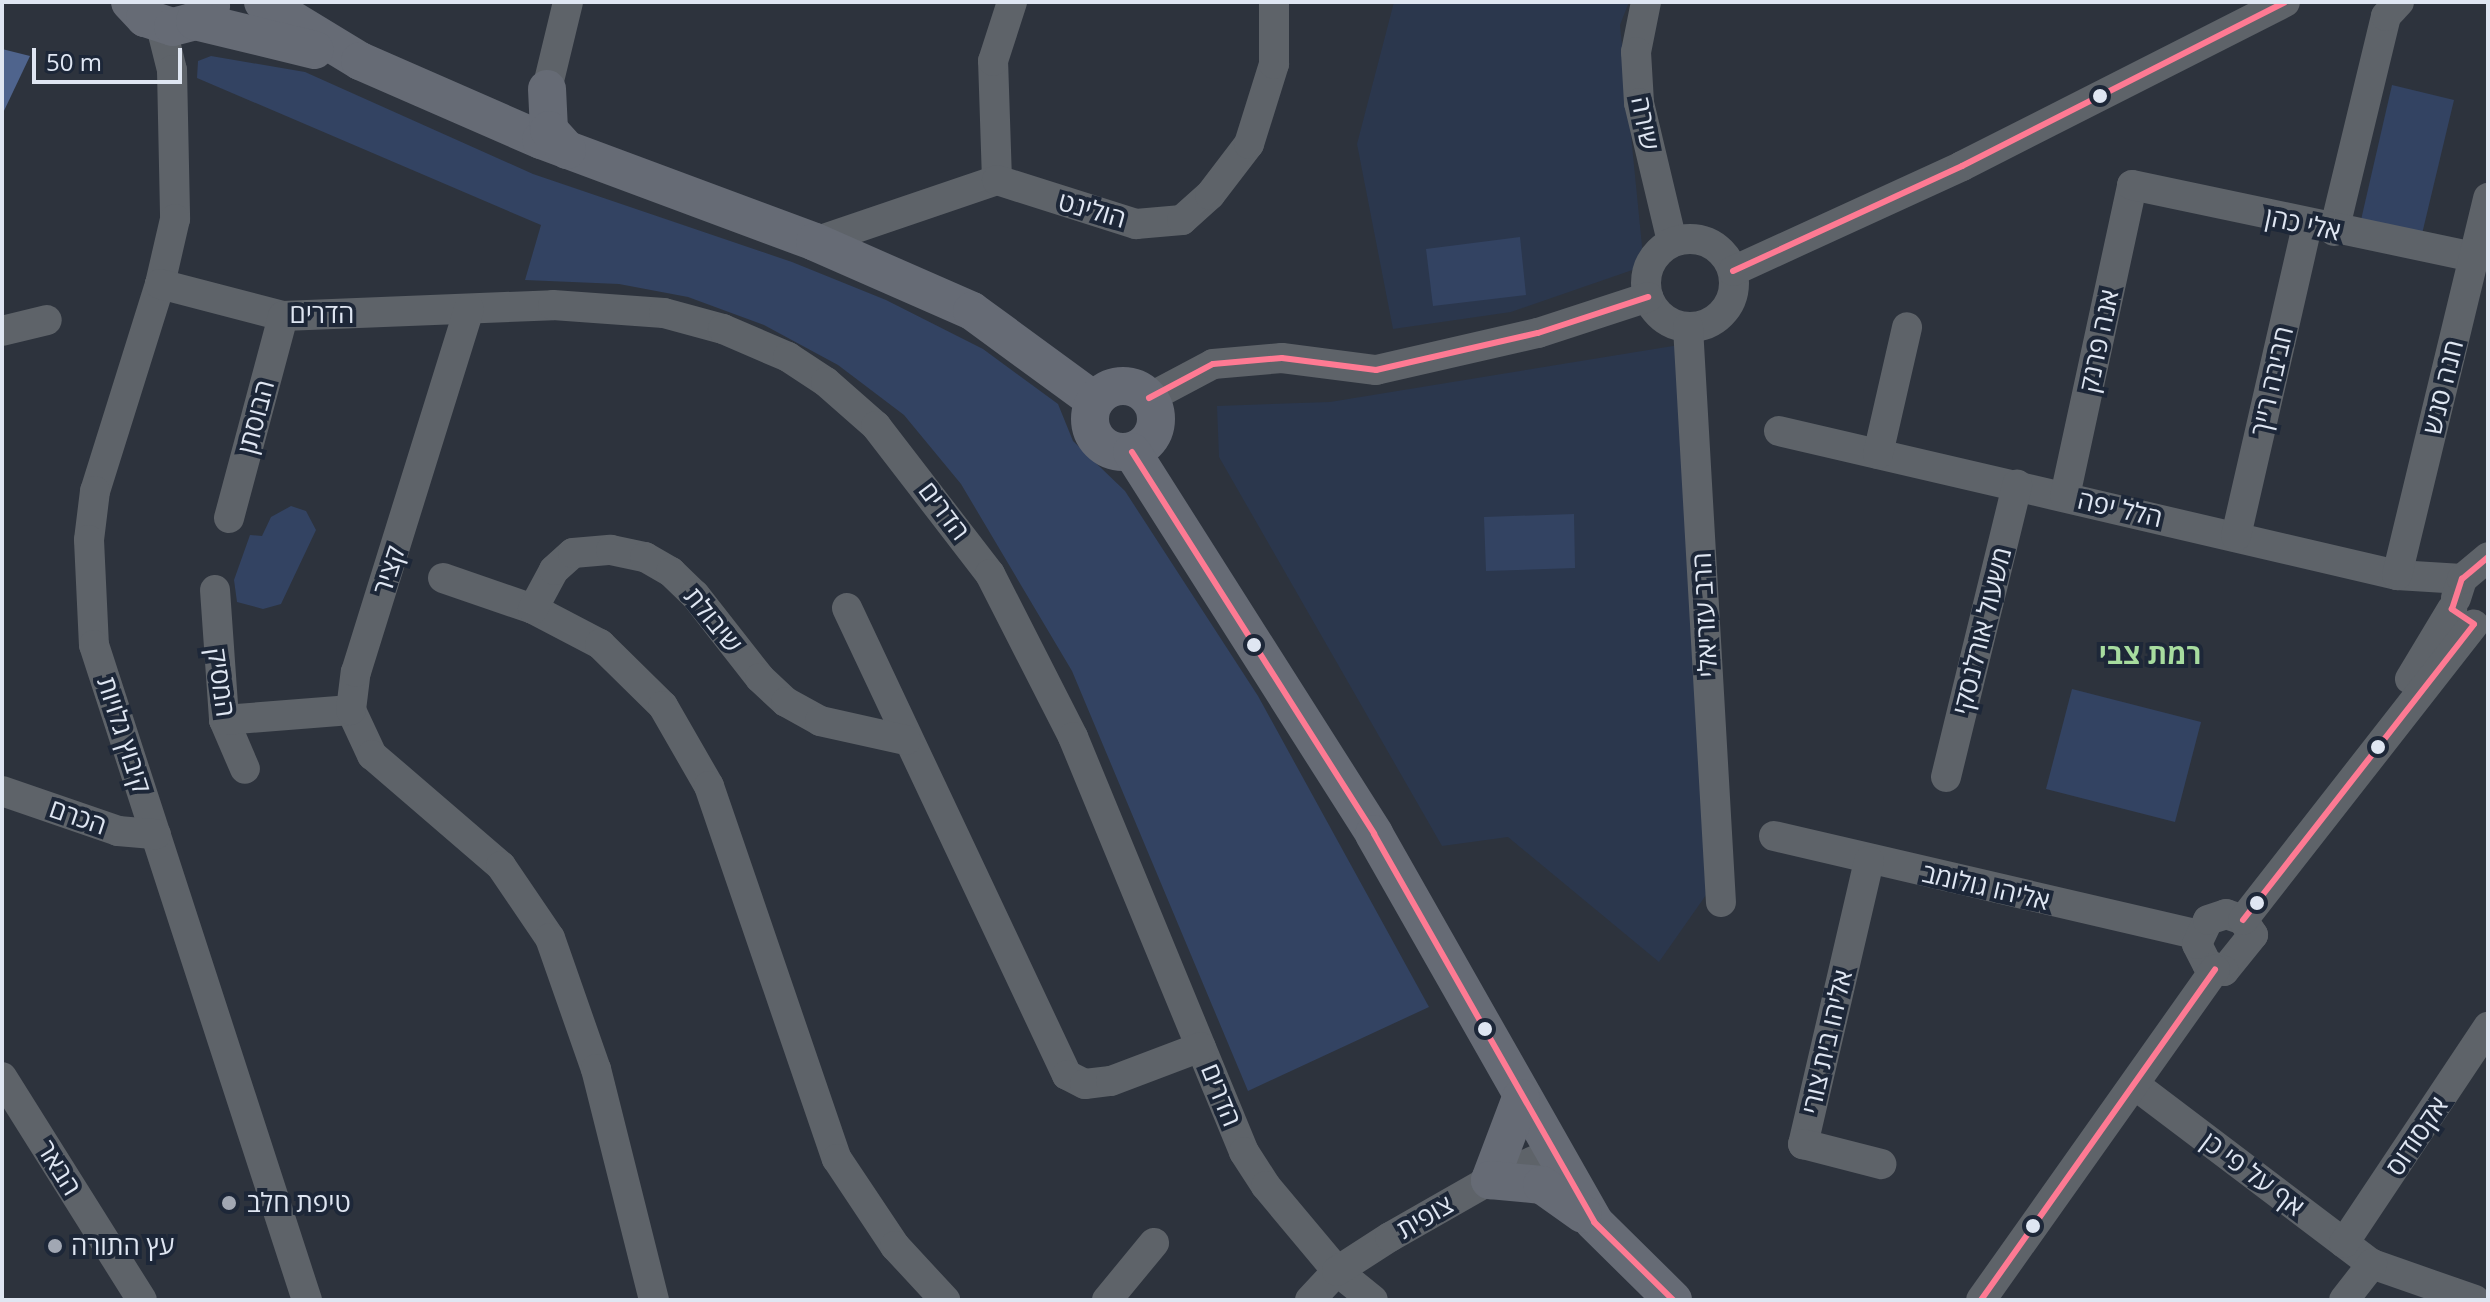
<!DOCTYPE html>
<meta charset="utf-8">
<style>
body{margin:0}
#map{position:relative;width:2490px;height:1302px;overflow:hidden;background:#2d333d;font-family:"Open Sans",Heebo,sans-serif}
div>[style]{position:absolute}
.built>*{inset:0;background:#2b374d}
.green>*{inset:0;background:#334362}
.forest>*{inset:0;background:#4f648d}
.minor>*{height:30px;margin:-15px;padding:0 15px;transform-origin:15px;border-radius:15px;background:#5e6369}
.minor>.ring{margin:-15px;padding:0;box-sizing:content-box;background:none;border:30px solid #5e6369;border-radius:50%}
.major>*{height:38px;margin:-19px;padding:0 19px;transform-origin:19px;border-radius:19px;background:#666b75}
.major>.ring{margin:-19px;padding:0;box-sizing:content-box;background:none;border:38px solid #666b75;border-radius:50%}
.bus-1>*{height:6px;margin:-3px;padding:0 3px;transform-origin:3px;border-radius:3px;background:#fe7a93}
.dots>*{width:22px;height:22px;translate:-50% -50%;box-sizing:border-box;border:4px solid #1d2738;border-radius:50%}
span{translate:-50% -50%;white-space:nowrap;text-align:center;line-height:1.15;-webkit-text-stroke:8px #1d2738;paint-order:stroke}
.street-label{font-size:26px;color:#dfe6f2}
.poi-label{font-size:26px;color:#dfe6f2}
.left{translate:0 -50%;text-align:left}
.neighbourhood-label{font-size:28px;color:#a7dc9f;font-weight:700}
.frame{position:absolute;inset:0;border:4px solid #dfe6f2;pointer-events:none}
.scale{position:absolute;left:32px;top:48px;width:150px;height:36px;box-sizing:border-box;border:4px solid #dfe6f2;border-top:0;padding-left:10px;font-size:24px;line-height:28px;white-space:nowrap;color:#dfe6f2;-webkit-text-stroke:6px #1d2738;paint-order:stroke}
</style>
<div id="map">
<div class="built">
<div style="clip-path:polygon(1394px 2px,1629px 2px,1620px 25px,1644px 266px,1511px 312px,1393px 329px,1357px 144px)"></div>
<div style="clip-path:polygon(1679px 345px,1706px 895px,1659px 962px,1508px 837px,1442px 846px,1219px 457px,1217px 406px,1330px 402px)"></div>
</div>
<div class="green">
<div style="clip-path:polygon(211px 56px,305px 72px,533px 174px,792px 262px,886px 300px,983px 349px,1058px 404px,1073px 441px,1125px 491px,1258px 696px,1429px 1007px,1248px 1091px,1072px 671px,961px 484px,904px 415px,838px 365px,764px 325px,688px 297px,619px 284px,525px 280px,541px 225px,197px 78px,198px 61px)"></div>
<div style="clip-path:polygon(2392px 85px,2454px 100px,2422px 234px,2361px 220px)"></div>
<div style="clip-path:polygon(1520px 237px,1526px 295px,1433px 306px,1426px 249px)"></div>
<div style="clip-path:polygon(291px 506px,306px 511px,316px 530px,281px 604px,263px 609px,237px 602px,234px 580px,250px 535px,262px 536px,271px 517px)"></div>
<div style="clip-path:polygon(1574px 514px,1575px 568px,1486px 571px,1484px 517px)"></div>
<div style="clip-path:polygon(2072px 689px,2201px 722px,2175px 822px,2046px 789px)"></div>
</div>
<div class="forest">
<div style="clip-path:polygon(2px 49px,30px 56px,2px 115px)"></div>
</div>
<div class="minor">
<div style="left:1646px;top:2px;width:51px;rotate:101.3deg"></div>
<div style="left:1636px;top:52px;width:51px;rotate:86.6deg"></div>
<div style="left:1639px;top:103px;width:143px;rotate:76.6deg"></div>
<div style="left:161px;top:26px;width:45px;rotate:76deg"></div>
<div style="left:172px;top:70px;width:149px;rotate:88.8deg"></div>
<div style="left:175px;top:219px;width:67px;rotate:103deg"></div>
<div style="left:160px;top:284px;width:217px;rotate:107.4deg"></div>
<div style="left:95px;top:491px;width:49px;rotate:97deg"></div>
<div style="left:89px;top:540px;width:105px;rotate:87.3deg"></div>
<div style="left:94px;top:645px;width:689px;rotate:71.99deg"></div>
<div style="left:547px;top:89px;width:89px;rotate:-76.4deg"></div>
<div style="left:997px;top:180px;width:119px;rotate:-91.9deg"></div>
<div style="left:993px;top:61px;width:62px;rotate:-72.1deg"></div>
<div style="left:2334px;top:231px;width:221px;rotate:-76.4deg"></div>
<div style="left:2386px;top:16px;width:19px;rotate:-47deg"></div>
<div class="ring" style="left:1646px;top:239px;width:58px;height:58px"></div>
<div style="left:815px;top:242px;width:192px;rotate:-18.8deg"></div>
<div style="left:997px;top:180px;width:146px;rotate:17.6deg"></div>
<div style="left:1136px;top:224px;width:46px;rotate:-5deg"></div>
<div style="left:1182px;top:220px;width:38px;rotate:-42deg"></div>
<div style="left:1210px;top:195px;width:64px;rotate:-52.6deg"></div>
<div style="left:1249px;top:144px;width:84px;rotate:-72.6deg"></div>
<div style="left:1274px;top:64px;width:62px;rotate:-90deg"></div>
<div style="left:1733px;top:271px;width:252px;rotate:-24.6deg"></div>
<div style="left:1962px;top:166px;width:362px;rotate:-26.9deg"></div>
<div style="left:160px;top:284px;width:127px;rotate:14.6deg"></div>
<div style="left:283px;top:316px;width:270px;rotate:-2.3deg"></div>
<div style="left:553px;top:305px;width:111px;rotate:4.1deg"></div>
<div style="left:664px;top:313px;width:61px;rotate:15.2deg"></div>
<div style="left:723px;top:329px;width:71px;rotate:23.3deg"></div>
<div style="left:788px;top:357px;width:45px;rotate:33.3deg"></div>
<div style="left:826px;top:382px;width:67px;rotate:41.3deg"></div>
<div style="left:876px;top:426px;width:187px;rotate:52.4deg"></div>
<div style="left:990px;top:574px;width:183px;rotate:63deg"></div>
<div style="left:1073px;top:737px;width:449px;rotate:67.6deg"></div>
<div style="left:1244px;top:1152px;width:40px;rotate:57.1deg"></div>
<div style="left:1266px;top:1186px;width:111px;rotate:50.1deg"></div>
<div style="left:1337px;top:1271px;width:46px;rotate:38.9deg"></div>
<div style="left:1688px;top:327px;width:576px;rotate:86.72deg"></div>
<div style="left:2px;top:331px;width:46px;rotate:-13.7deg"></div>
<div style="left:1149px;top:398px;width:72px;rotate:-28deg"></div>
<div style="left:1213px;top:364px;width:69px;rotate:-5deg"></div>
<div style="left:1282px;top:358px;width:95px;rotate:7.3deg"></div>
<div style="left:1376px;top:370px;width:166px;rotate:-12.9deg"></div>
<div style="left:1538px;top:333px;width:116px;rotate:-18.1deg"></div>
<div style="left:1779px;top:431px;width:635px;rotate:13.12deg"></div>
<div style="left:2397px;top:575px;width:65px;rotate:3.5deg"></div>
<div style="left:1878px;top:454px;width:130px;rotate:-77.1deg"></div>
<div style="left:2065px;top:496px;width:318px;rotate:-77.8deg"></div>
<div style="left:2132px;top:185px;width:349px;rotate:11.9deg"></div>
<div style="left:229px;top:518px;width:209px;rotate:-75deg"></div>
<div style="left:2236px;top:536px;width:318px;rotate:-77.1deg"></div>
<div style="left:2397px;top:575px;width:388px;rotate:-76.4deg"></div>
<div style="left:443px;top:578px;width:95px;rotate:19deg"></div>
<div style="left:533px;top:609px;width:76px;rotate:27.6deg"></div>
<div style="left:600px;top:644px;width:88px;rotate:44.5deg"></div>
<div style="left:663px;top:706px;width:92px;rotate:60.1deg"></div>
<div style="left:709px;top:786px;width:394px;rotate:71.1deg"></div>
<div style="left:837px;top:1159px;width:105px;rotate:56.3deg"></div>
<div style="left:895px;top:1246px;width:74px;rotate:47.2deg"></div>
<div style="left:215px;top:590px;width:130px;rotate:86deg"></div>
<div style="left:224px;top:720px;width:53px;rotate:66.8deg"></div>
<div style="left:2456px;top:598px;width:20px;rotate:-72deg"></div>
<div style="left:2462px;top:579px;width:34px;rotate:-40deg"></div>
<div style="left:847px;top:608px;width:516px;rotate:64.78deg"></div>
<div style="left:1067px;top:1075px;width:20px;rotate:27deg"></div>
<div style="left:1085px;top:1084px;width:26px;rotate:-7deg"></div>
<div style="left:1111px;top:1081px;width:96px;rotate:-20.7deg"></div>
<div style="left:533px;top:609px;width:44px;rotate:-61.7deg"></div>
<div style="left:554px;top:570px;width:25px;rotate:-42deg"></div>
<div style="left:573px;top:553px;width:38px;rotate:-5deg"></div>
<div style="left:611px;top:550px;width:35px;rotate:12deg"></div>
<div style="left:645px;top:557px;width:30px;rotate:30deg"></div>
<div style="left:671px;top:572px;width:33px;rotate:44deg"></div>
<div style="left:695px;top:595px;width:105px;rotate:51.9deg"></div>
<div style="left:760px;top:678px;width:35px;rotate:43deg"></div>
<div style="left:786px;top:702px;width:39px;rotate:29deg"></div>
<div style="left:820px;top:721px;width:88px;rotate:12.5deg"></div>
<div style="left:2410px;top:679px;width:82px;rotate:-59deg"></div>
<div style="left:351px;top:710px;width:50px;rotate:65deg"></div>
<div style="left:372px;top:755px;width:170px;rotate:40.7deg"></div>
<div style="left:501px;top:866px;width:87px;rotate:55.8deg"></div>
<div style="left:550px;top:938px;width:139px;rotate:70.7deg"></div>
<div style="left:596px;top:1069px;width:238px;rotate:75.9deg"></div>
<div style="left:224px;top:720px;width:127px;rotate:-4.5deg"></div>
<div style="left:351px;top:710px;width:38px;rotate:-83deg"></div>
<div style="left:356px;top:672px;width:380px;rotate:-72.7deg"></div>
<div style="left:1946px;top:777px;width:301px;rotate:-76.3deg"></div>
<div style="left:2px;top:791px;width:123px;rotate:19deg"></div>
<div style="left:118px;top:831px;width:38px;rotate:5deg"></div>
<div style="left:1774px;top:836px;width:435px;rotate:13.1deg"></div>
<div style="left:1869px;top:861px;width:291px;rotate:103.1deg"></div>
<div style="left:1803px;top:1144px;width:81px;rotate:14.4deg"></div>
<div style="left:2226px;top:914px;width:18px;rotate:19deg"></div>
<div style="left:2243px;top:920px;width:18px;rotate:56deg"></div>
<div style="left:2253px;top:935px;width:46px;rotate:128.9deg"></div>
<div style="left:2224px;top:971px;width:18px;rotate:-158deg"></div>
<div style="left:2207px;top:964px;width:22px;rotate:-117deg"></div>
<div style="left:2197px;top:944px;width:26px;rotate:-65deg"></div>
<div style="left:2208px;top:920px;width:19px;rotate:-18deg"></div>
<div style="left:2243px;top:920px;width:375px;rotate:-52deg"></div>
<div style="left:2px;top:1077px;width:263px;rotate:57.9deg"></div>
<div style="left:2135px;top:1085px;width:297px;rotate:37.1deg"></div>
<div style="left:2372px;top:1264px;width:109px;rotate:19.3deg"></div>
<div style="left:2344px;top:1243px;width:260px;rotate:-56.3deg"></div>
<div style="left:1107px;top:1300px;width:74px;rotate:-50.5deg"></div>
<div style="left:1310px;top:1300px;width:40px;rotate:-47deg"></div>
<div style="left:1337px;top:1271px;width:63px;rotate:-32.7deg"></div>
<div style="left:1390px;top:1237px;width:115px;rotate:-29.7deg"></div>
<div style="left:1490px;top:1180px;width:68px;rotate:-23.5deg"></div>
<div style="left:1981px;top:1300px;width:405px;rotate:-54.7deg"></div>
<div style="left:2344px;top:1300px;width:46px;rotate:-52.1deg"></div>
</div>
<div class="major">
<div style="left:130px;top:2px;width:22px;rotate:47deg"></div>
<div style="left:145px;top:18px;width:29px;rotate:18deg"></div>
<div style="left:173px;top:27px;width:23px;rotate:-15deg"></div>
<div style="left:195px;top:21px;width:22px;rotate:-43deg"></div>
<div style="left:263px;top:2px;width:114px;rotate:31.3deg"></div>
<div style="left:360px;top:61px;width:197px;rotate:23.6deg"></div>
<div style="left:541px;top:140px;width:292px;rotate:20.4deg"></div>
<div style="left:815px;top:242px;width:171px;rotate:23.7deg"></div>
<div style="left:972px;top:311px;width:152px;rotate:36.2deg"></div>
<div style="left:195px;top:21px;width:123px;rotate:13.6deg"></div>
<div style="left:547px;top:89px;width:41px;rotate:87.2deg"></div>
<div style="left:549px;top:130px;width:27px;rotate:48deg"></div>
<div class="ring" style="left:1090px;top:386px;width:28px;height:28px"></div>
<div style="left:1132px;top:452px;width:452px;rotate:57.6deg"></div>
<div style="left:1374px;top:834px;width:446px;rotate:60.4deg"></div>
<div style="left:1594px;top:1222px;width:111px;rotate:44.6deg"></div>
<div style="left:1521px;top:1098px;width:88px;rotate:110.7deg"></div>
<div style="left:1490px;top:1180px;width:52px;rotate:5.5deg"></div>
<div style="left:1542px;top:1185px;width:50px;rotate:35.3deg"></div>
</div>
<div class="bus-1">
<div style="left:1733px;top:271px;width:252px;rotate:-24.6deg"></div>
<div style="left:1962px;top:166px;width:362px;rotate:-26.9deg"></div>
<div style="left:1149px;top:398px;width:72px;rotate:-28deg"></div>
<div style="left:1213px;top:364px;width:69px;rotate:-5deg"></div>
<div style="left:1282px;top:358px;width:95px;rotate:7.3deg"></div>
<div style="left:1376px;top:370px;width:166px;rotate:-12.9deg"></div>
<div style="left:1538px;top:333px;width:116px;rotate:-18.1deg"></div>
<div style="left:1132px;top:452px;width:452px;rotate:57.6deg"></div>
<div style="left:1374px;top:834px;width:446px;rotate:60.4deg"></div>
<div style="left:1594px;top:1222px;width:111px;rotate:44.6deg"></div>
<div style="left:2474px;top:624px;width:27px;rotate:-146deg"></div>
<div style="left:2452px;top:609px;width:32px;rotate:-72deg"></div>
<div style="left:2462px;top:579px;width:34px;rotate:-40deg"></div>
<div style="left:2243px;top:920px;width:375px;rotate:-52deg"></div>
<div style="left:1981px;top:1300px;width:405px;rotate:-54.7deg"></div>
</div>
<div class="dots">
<div style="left:2100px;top:96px;background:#dfe6f2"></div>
<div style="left:1254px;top:645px;background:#dfe6f2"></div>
<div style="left:2378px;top:747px;background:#dfe6f2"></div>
<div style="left:2257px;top:903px;background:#dfe6f2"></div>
<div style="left:1485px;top:1029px;background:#dfe6f2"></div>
<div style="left:229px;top:1203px;background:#a1a7b3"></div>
<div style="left:2033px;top:1226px;background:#dfe6f2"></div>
<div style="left:55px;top:1246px;background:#a1a7b3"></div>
</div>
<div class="street-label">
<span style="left:1645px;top:123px;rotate:79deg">שירה</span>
<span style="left:1092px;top:210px;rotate:16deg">הולינט</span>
<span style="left:2303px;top:224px;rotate:12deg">אלי כהן</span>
<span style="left:322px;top:314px">הדרים</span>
<span style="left:2099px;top:341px;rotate:-78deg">אנה פרנק</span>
<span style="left:2272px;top:381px;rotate:-77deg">חביבה רייך</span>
<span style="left:2443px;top:387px;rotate:-76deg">חנה סנש</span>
<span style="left:256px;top:417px;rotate:-75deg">הבוסתן</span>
<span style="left:2120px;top:509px;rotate:13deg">הלל יפה</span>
<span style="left:944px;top:511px;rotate:53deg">הדרים</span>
<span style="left:389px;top:570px;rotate:-72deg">קציר</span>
<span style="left:1705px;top:615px;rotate:-93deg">הרב עזריאלי</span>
<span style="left:713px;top:620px;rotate:51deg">שיבולת</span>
<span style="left:1982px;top:631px;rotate:-76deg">משעול אורלנסקי</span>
<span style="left:221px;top:682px;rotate:82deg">המסיק</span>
<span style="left:124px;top:735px;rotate:72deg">קיבוץ גלויות</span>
<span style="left:78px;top:817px;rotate:19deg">הכרם</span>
<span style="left:1986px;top:887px;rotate:13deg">אליהו גולומב</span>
<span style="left:1827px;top:1042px;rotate:-77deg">אליהו בית צורי</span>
<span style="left:1221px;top:1095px;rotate:68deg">הדרים</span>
<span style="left:2417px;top:1136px;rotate:-56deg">אקסודוס</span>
<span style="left:59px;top:1168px;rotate:58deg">הבאר</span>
<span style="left:2253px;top:1174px;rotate:37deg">אף על פי כן</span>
<span style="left:1425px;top:1217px;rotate:-30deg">צופית</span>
</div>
<div class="poi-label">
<span class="left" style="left:247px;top:1203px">טיפת חלב</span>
<span class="left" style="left:71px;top:1246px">עץ התורה</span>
</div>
<div class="neighbourhood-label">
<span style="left:2150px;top:653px">רמת צבי</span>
</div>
<div class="frame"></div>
<div class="scale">50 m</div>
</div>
